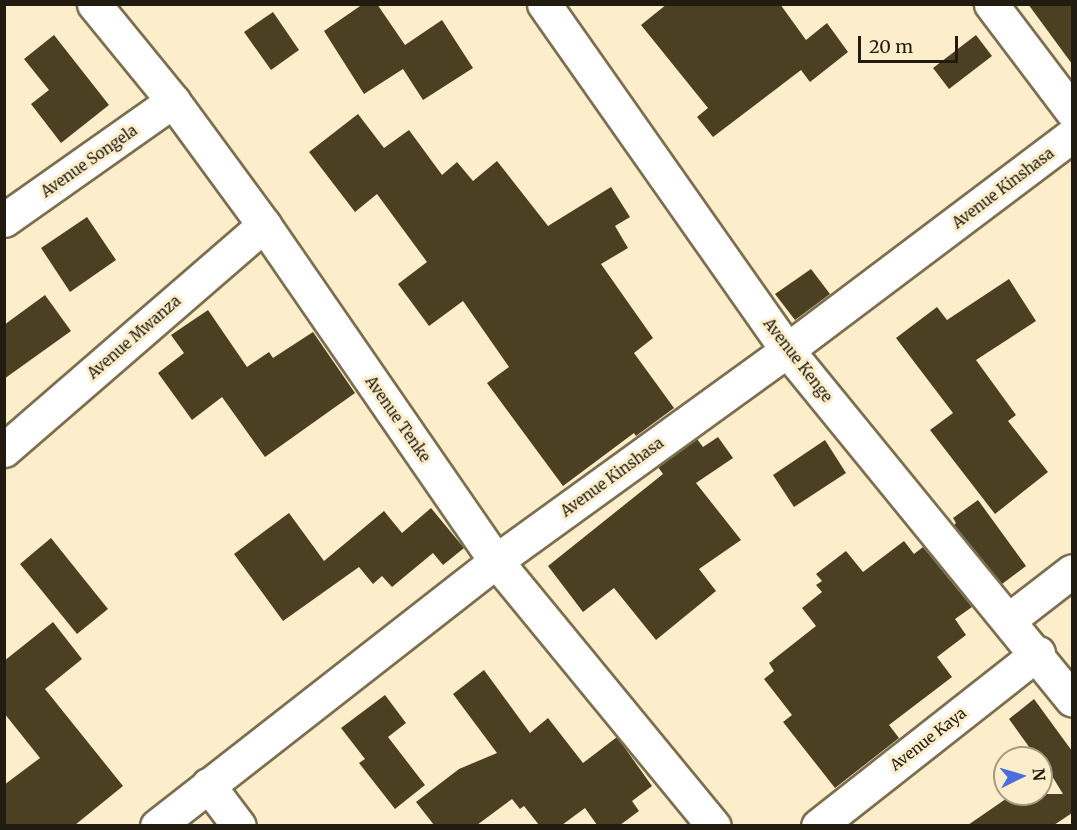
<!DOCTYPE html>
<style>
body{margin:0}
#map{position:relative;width:1077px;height:830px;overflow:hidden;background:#fceecb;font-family:Merriweather,serif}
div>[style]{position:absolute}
.building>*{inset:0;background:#4c4023}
.roads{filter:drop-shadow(2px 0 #7c6f50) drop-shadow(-2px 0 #7c6f50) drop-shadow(0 2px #7c6f50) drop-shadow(0 -2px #7c6f50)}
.minor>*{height:33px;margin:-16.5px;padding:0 16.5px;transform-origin:16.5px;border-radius:16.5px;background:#fff}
span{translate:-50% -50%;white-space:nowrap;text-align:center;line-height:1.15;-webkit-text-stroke:6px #fceecb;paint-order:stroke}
.street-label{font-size:15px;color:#211c0f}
.frame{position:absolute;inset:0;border:6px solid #211c0f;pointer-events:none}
.north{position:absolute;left:993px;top:746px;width:60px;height:60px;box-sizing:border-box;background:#fceecb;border:2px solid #a49a80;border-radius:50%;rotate:85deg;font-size:16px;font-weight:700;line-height:24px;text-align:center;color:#211c0f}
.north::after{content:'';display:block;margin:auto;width:21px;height:27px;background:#4b6de0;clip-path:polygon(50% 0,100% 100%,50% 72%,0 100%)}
.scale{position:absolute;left:858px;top:36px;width:100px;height:27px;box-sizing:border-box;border:3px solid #211c0f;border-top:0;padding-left:8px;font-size:18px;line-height:21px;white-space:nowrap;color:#211c0f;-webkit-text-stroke:4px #fceecb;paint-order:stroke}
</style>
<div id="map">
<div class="building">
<div style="clip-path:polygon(363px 4px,377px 4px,405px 45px,442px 20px,473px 68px,423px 100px,403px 69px,364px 94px,324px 31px)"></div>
<div style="clip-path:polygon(667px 4px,780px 4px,806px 40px,827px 23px,848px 52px,810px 82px,801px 70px,713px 137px,697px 117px,708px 108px,641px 25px)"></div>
<div style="clip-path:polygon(1028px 4px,1072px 4px,1072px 64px)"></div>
<div style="clip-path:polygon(273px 12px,299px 50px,271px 70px,244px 32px)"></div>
<div style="clip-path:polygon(54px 35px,109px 105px,61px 143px,31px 104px,49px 90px,24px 59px)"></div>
<div style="clip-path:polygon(976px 35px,992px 56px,949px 89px,933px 68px)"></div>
<div style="clip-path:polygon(358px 114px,384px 148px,409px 130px,442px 175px,457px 162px,473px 181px,497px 161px,548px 226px,611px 187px,630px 217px,615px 226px,628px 248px,601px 264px,653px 338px,634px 353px,674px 408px,636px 436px,634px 433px,563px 486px,487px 383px,509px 367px,463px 301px,429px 326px,398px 284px,427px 262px,377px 194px,355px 212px,309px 152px)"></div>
<div style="clip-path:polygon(87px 217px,116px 260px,70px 292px,41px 248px)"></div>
<div style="clip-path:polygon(811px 269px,830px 294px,795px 320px,775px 294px)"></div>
<div style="clip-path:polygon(1009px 279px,1036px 321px,976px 360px,1016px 415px,1008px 421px,1048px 472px,995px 514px,930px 430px,953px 413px,896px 338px,937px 307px,947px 320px)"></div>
<div style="clip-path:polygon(45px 295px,71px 331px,4px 379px,4px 325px)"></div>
<div style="clip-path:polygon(208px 310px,247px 367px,269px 352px,273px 358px,313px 332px,355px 393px,265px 457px,222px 397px,192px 420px,158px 373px,184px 353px,171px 335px)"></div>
<div style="clip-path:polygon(718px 437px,733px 458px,696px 483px,741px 540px,699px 569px,716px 591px,656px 640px,614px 588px,583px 612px,548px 566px,663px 474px,658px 467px,697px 439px,703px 447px)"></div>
<div style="clip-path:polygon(825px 440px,846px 473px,794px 507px,773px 475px)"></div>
<div style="clip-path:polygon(978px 500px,1026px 566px,1002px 584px,954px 525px,956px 523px,953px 518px)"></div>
<div style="clip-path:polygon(431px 508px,464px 548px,443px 565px,433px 553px,392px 587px,382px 576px,373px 584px,359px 567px,283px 621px,234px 554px,289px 513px,324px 561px,384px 511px,402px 533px)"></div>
<div style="clip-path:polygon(51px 538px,108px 609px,77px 634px,20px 564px)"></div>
<div style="clip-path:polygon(904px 541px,914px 554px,923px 547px,972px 607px,955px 619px,966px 635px,937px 657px,952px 677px,889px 725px,899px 738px,835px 788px,783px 722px,792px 715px,764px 679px,774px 671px,769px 663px,816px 626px,802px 608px,822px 592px,816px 585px,822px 581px,816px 574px,846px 551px,863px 572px)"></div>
<div style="clip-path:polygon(53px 622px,82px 659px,45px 689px,123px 786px,75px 825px,4px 825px,4px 785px,40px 758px,4px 713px,4px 661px)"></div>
<div style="clip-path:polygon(484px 670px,530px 733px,548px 718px,583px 763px,617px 737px,652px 786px,632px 801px,639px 811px,620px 825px,597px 825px,585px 808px,562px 825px,539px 825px,524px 806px,520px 809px,512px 799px,477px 825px,434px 825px,416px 802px,459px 769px,497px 753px,453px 694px)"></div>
<div style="clip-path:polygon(385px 695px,406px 723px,388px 737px,425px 785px,395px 809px,359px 763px,365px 759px,341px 728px)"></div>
<div style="clip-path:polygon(1034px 699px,1072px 751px,1072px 813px,1054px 825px,968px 825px,1013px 794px,1063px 794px,1041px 758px,1037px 758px,1009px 719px)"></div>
</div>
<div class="roads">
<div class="minor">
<div style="left:94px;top:4px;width:125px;rotate:50.8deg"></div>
<div style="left:173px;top:101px;width:154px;rotate:53.7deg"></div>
<div style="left:264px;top:225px;width:408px;rotate:55.4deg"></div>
<div style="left:496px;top:561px;width:343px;rotate:50.6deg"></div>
<div style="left:544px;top:4px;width:423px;rotate:54.9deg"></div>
<div style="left:787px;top:350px;width:451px;rotate:50.8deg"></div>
<div style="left:991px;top:4px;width:134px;rotate:52.9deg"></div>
<div style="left:4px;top:220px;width:207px;rotate:-35.2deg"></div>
<div style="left:4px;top:450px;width:344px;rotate:-40.9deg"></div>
<div style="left:1010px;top:619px;width:78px;rotate:-37.7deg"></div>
<div style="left:208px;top:785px;width:51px;rotate:52.9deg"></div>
<div style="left:157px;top:826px;width:430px;rotate:-38deg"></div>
<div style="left:496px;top:561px;width:359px;rotate:-35.9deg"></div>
<div style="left:787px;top:350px;width:357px;rotate:-37deg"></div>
<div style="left:818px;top:826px;width:280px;rotate:-38.2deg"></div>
</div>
</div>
<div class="street-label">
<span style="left:89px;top:161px;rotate:-35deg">Avenue Songela</span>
<span style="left:1003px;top:188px;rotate:-37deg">Avenue Kinshasa</span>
<span style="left:134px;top:337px;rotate:-41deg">Avenue Mwanza</span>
<span style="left:798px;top:360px;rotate:52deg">Avenue Kenge</span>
<span style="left:398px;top:419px;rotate:55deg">Avenue Tenke</span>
<span style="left:612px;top:477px;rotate:-36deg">Avenue Kinshasa</span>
<span style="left:928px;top:739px;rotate:-38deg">Avenue Kaya</span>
</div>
<div class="frame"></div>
<div class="north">N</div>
<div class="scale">20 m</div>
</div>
